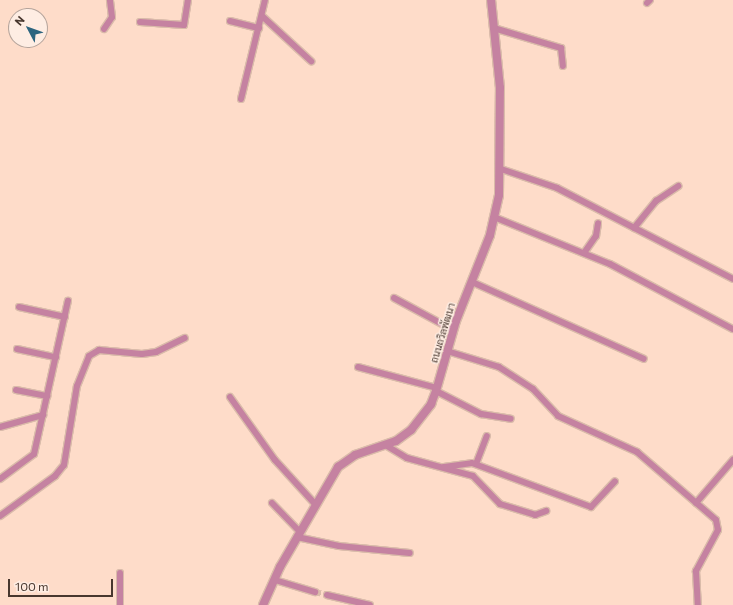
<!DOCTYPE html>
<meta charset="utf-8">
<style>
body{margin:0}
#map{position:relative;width:733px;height:605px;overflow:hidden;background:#fedcc9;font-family:Commissioner,Sarabun,sans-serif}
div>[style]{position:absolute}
.minor-tunnel>*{height:6px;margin-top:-3px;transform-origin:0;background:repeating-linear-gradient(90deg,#dabbaa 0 6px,transparent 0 9px)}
.roads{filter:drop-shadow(1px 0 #dabbaa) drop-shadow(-1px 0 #dabbaa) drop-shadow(0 1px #dabbaa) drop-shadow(0 -1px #dabbaa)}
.minor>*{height:6px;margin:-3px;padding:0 3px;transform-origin:3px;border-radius:3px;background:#c582a1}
.tertiary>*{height:8px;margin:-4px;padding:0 4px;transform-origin:4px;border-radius:4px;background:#c582a1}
span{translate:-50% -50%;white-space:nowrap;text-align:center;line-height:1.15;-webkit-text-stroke:3px #feede3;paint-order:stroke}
.street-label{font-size:10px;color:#48372e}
.north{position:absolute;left:8px;top:8px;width:40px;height:40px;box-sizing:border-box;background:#feede3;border:1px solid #b5a49b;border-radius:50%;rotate:311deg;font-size:11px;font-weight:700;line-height:16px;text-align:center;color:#48372e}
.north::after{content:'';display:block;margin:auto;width:14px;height:18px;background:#2d657f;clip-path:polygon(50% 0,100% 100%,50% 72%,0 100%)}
.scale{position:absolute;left:8px;top:579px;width:105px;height:18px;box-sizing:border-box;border:2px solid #48372e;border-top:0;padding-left:5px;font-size:12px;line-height:14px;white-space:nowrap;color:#48372e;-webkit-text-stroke:3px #feede3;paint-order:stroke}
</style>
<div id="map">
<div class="minor-tunnel">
<div style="left:315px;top:592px;width:12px;rotate:14deg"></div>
</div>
<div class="roads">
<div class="minor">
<div style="left:647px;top:3px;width:4px;rotate:-45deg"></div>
<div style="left:262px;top:16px;width:67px;rotate:42.6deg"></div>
<div style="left:230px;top:21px;width:30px;rotate:14deg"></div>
<div style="left:140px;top:22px;width:44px;rotate:3.9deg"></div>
<div style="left:184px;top:25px;width:25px;rotate:-81deg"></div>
<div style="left:104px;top:29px;width:14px;rotate:-56deg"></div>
<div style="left:112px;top:17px;width:17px;rotate:-97deg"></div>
<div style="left:497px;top:29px;width:67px;rotate:16.5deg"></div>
<div style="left:561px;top:48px;width:18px;rotate:84deg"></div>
<div style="left:241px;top:99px;width:102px;rotate:-76.4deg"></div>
<div style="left:501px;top:169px;width:59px;rotate:18.7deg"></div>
<div style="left:557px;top:188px;width:198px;rotate:27.3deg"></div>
<div style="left:494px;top:217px;width:125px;rotate:22.1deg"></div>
<div style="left:610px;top:264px;width:139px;rotate:27.9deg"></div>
<div style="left:634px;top:228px;width:35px;rotate:-51deg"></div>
<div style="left:656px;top:201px;width:27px;rotate:-34deg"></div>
<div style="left:584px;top:253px;width:21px;rotate:-55deg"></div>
<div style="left:596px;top:236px;width:13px;rotate:-81deg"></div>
<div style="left:472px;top:282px;width:188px;rotate:24.1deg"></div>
<div style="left:394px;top:298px;width:67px;rotate:28.5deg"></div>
<div style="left:19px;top:307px;width:47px;rotate:12.3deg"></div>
<div style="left:17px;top:349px;width:40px;rotate:12deg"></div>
<div style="left:447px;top:351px;width:54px;rotate:17.1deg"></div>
<div style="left:499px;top:367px;width:40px;rotate:32.9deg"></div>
<div style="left:533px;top:389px;width:37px;rotate:47deg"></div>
<div style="left:558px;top:416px;width:87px;rotate:24.5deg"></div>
<div style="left:637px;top:452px;width:104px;rotate:40.7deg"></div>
<div style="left:716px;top:520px;width:10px;rotate:79deg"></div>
<div style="left:718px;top:530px;width:47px;rotate:118.2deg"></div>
<div style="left:696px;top:571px;width:34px;rotate:87deg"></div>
<div style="left:358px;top:367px;width:82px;rotate:14.9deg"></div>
<div style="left:16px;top:390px;width:32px;rotate:11deg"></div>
<div style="left:436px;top:391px;width:51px;rotate:27.1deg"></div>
<div style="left:481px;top:414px;width:30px;rotate:9deg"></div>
<div style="left:230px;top:397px;width:77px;rotate:54.5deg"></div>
<div style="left:275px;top:460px;width:61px;rotate:47.7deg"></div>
<div style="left:0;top:427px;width:45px;rotate:-15.6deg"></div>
<div style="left:387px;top:446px;width:23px;rotate:31deg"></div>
<div style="left:407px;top:458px;width:68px;rotate:15.3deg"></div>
<div style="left:473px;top:476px;width:39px;rotate:46deg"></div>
<div style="left:500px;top:504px;width:37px;rotate:17deg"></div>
<div style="left:535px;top:515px;width:12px;rotate:-20deg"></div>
<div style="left:476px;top:464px;width:30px;rotate:-69deg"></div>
<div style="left:444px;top:467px;width:28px;rotate:-8deg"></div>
<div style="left:472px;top:463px;width:127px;rotate:20.3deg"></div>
<div style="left:591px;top:507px;width:35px;rotate:-47deg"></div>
<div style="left:0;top:479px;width:42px;rotate:-36.3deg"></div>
<div style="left:34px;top:454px;width:157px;rotate:-77.5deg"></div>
<div style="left:272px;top:503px;width:40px;rotate:46deg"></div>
<div style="left:696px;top:503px;width:57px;rotate:-49.3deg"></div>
<div style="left:0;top:516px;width:68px;rotate:-36deg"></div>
<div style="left:55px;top:476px;width:14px;rotate:-51deg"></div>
<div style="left:64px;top:465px;width:80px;rotate:-80.7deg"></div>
<div style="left:77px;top:386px;width:32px;rotate:-68deg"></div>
<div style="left:89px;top:356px;width:12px;rotate:-31deg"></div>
<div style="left:99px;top:350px;width:43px;rotate:5.3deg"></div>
<div style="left:142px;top:354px;width:14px;rotate:-8deg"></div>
<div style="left:156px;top:352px;width:32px;rotate:-26deg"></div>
<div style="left:297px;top:537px;width:43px;rotate:12.1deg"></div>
<div style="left:339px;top:546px;width:71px;rotate:5.6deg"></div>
<div style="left:120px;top:573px;width:32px;rotate:90deg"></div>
<div style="left:275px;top:580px;width:42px;rotate:16.7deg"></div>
<div style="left:327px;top:595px;width:44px;rotate:13.1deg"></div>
</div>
<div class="tertiary">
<div style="left:263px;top:605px;width:42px;rotate:-65.9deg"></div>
<div style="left:280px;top:567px;width:116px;rotate:-59.9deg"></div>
<div style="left:338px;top:467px;width:21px;rotate:-35deg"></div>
<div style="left:355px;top:455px;width:43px;rotate:-18.9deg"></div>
<div style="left:396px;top:441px;width:19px;rotate:-36deg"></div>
<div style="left:411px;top:430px;width:33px;rotate:-52deg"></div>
<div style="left:431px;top:404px;width:14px;rotate:-69deg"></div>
<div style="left:436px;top:391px;width:73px;rotate:-74.1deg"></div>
<div style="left:456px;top:321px;width:92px;rotate:-68.4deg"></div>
<div style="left:490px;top:235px;width:41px;rotate:-77.3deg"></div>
<div style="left:499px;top:195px;width:107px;rotate:-89.5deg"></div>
<div style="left:500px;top:88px;width:88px;rotate:-95.8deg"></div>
</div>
</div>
<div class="street-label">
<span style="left:443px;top:333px;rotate:-73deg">ถนนถวิลพัฒนา</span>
</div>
<div class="north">N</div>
<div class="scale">100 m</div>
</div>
